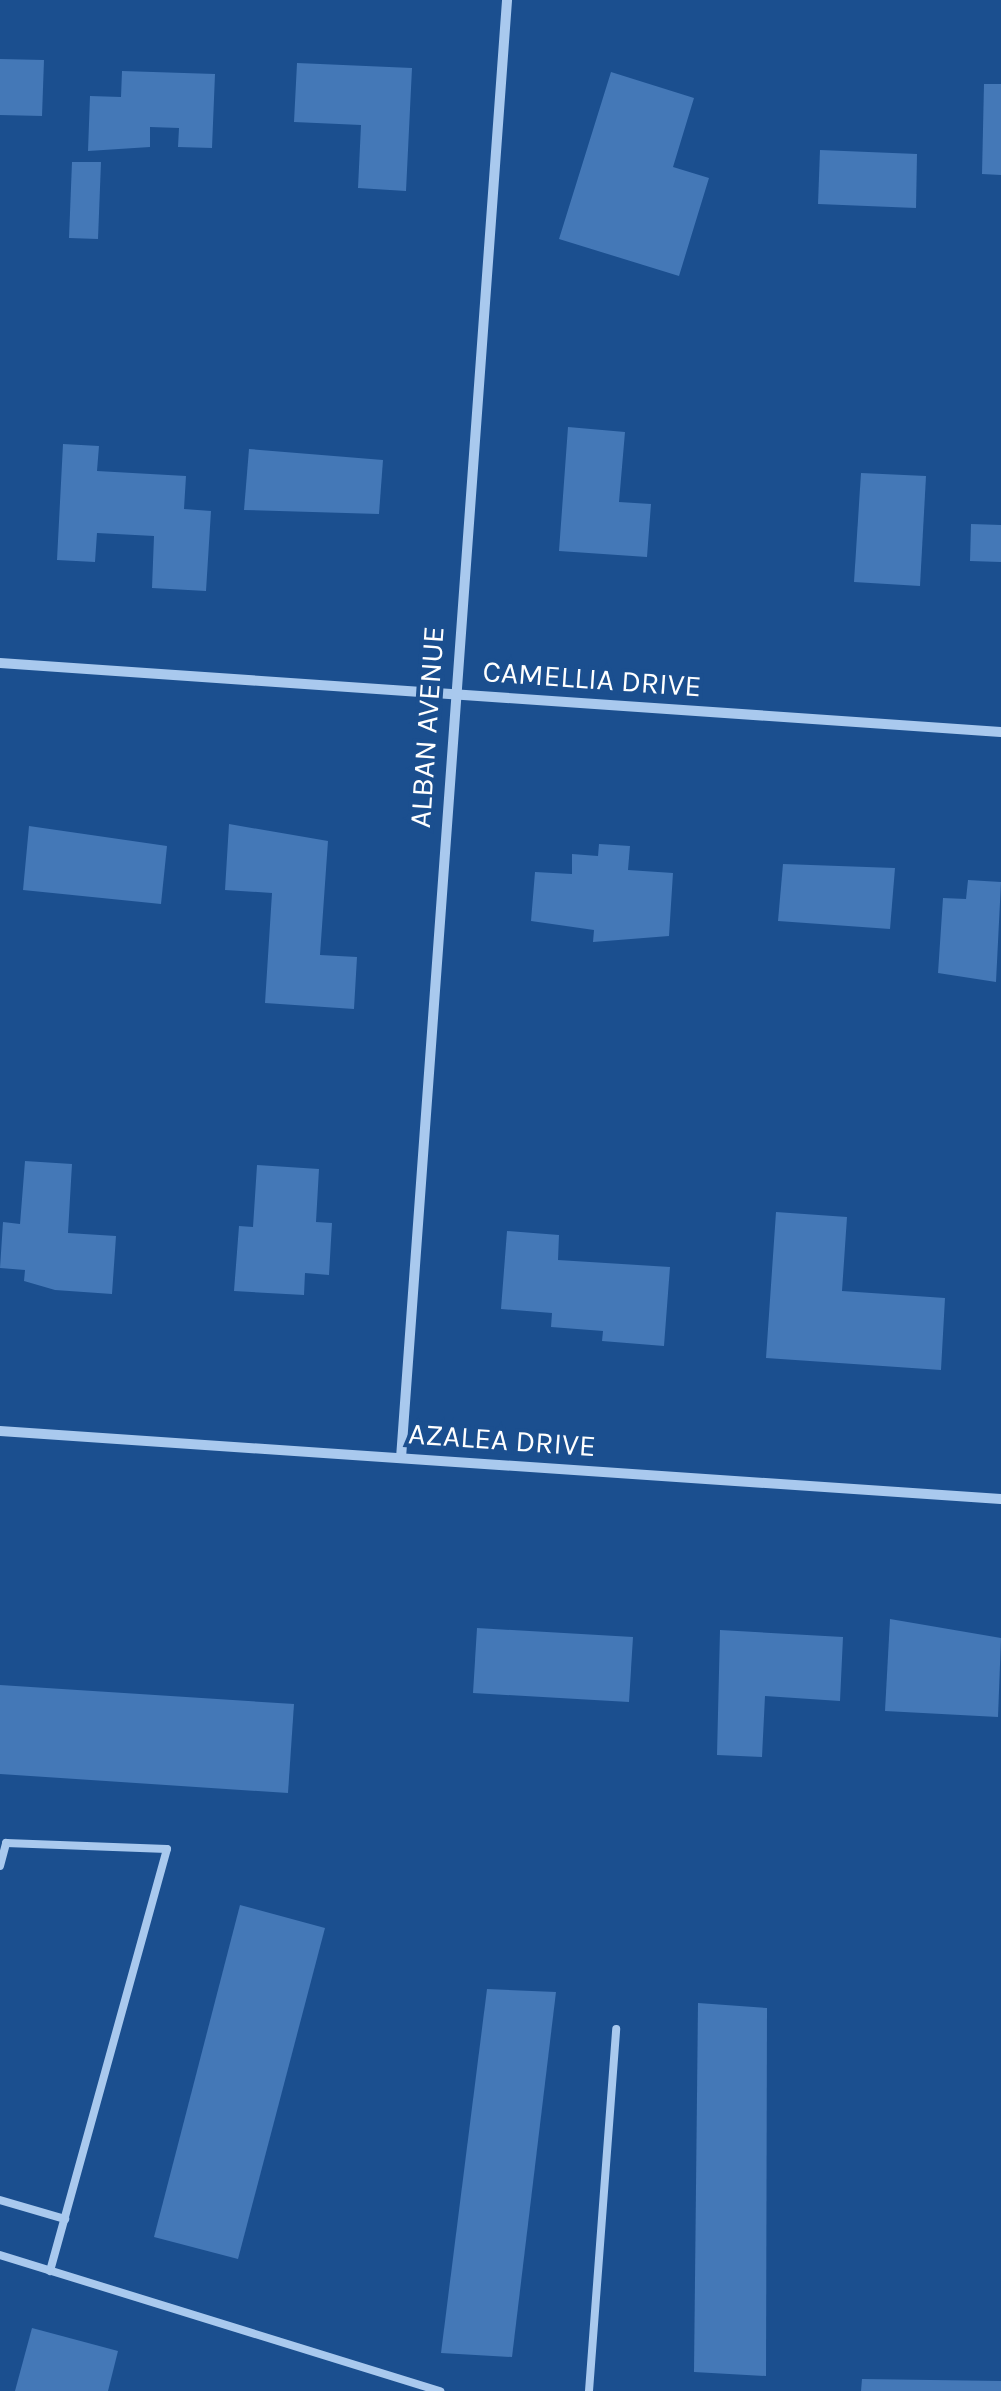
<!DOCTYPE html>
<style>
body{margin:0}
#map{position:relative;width:1001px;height:2391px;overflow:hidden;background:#1b4f8f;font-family:Karla,sans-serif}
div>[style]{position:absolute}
.building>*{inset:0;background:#4478b7}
.service>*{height:8px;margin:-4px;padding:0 4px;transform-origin:4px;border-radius:4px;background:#a9c9ee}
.minor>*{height:10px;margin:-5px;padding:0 5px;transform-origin:5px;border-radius:5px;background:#a9c9ee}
span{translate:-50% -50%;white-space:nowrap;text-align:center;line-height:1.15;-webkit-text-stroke:8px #1b4f8f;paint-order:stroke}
.street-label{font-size:30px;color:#fff}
</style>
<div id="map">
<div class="building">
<div style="clip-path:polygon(0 59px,44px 60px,42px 116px,0 115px)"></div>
<div style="clip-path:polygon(297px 63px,412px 68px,406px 191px,358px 188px,361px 125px,294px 122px)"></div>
<div style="clip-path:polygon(122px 71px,215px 74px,212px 148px,178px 147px,179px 128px,150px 127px,150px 147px,88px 151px,90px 96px,121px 97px)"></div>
<div style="clip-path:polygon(611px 72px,694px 98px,673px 167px,709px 178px,679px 276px,559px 239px)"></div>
<div style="clip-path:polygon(984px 84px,1001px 84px,1001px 175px,982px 174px)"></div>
<div style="clip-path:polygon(820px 150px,917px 154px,916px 208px,818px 204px)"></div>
<div style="clip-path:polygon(72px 162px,101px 162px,98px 239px,69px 238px)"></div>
<div style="clip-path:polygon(568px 427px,625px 432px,619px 502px,651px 504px,647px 557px,559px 551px)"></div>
<div style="clip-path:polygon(63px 444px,99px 446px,97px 471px,186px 476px,184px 509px,211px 511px,206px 591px,152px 588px,154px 536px,97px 533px,95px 562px,57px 560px)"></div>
<div style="clip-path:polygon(249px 449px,383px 460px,379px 514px,244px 510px)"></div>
<div style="clip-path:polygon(861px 473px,926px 476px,920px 586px,854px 582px)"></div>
<div style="clip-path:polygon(971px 524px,1001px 525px,1001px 562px,970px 561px)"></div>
<div style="clip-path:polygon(229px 824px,328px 841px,320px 955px,357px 957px,354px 1009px,265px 1003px,272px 893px,225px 890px)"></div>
<div style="clip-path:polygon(29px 826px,167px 846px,161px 904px,23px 890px)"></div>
<div style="clip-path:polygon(599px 844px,630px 846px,628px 870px,673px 873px,669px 936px,593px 942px,594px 930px,531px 921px,535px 872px,572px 874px,572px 854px,598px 856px)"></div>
<div style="clip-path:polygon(783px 864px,895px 868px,890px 929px,778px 921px)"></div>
<div style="clip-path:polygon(968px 880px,1001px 882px,996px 982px,938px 973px,943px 898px,966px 899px)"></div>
<div style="clip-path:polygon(25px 1161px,72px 1164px,68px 1233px,116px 1236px,112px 1294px,55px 1290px,24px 1281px,25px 1270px,0 1268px,3px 1222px,20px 1224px)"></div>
<div style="clip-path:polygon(257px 1165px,319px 1169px,316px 1222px,332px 1223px,329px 1275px,305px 1273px,304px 1295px,234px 1291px,239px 1226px,253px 1227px)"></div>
<div style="clip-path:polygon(776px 1212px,847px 1217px,842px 1291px,945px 1298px,941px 1370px,766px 1358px)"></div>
<div style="clip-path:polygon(507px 1231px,559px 1235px,558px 1260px,670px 1267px,664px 1346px,602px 1341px,603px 1331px,551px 1327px,552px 1313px,501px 1309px)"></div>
<div style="clip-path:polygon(890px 1619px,1001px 1638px,998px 1717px,885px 1711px)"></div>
<div style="clip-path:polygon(477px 1628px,633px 1637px,629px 1702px,473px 1693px)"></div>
<div style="clip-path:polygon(720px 1630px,843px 1637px,840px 1701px,765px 1696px,762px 1757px,717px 1755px)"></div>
<div style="clip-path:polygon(0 1685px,294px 1704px,288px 1793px,0 1774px)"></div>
<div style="clip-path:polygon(240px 1905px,325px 1928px,238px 2259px,154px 2237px)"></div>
<div style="clip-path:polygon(487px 1989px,556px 1992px,512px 2357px,441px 2353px)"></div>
<div style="clip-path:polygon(698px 2003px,767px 2008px,766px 2376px,694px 2372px)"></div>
<div style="clip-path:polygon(32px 2328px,118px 2351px,108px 2391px,15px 2391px)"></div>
<div style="clip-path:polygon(862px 2379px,1001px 2381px,1001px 2391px,861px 2391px)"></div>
</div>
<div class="service">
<div style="left:0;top:1866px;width:24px;rotate:-75deg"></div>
<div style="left:6px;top:1843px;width:161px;rotate:2.1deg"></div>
<div style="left:167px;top:1849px;width:438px;rotate:105.5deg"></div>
<div style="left:0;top:2200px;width:68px;rotate:16.3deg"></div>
<div style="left:0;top:2255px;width:461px;rotate:17.2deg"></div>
<div style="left:589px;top:2391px;width:363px;rotate:-85.7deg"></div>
</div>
<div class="minor">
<div style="left:0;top:663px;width:1003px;rotate:3.94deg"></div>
<div style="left:0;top:1431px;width:1003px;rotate:3.89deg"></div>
<div style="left:401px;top:1458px;width:1462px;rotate:-85.84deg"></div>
</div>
<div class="street-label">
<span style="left:592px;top:679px;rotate:4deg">CAMELLIA DRIVE</span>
<span style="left:427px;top:727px;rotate:-86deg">ALBAN AVENUE</span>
<span style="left:502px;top:1440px;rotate:4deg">AZALEA DRIVE</span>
</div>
</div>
